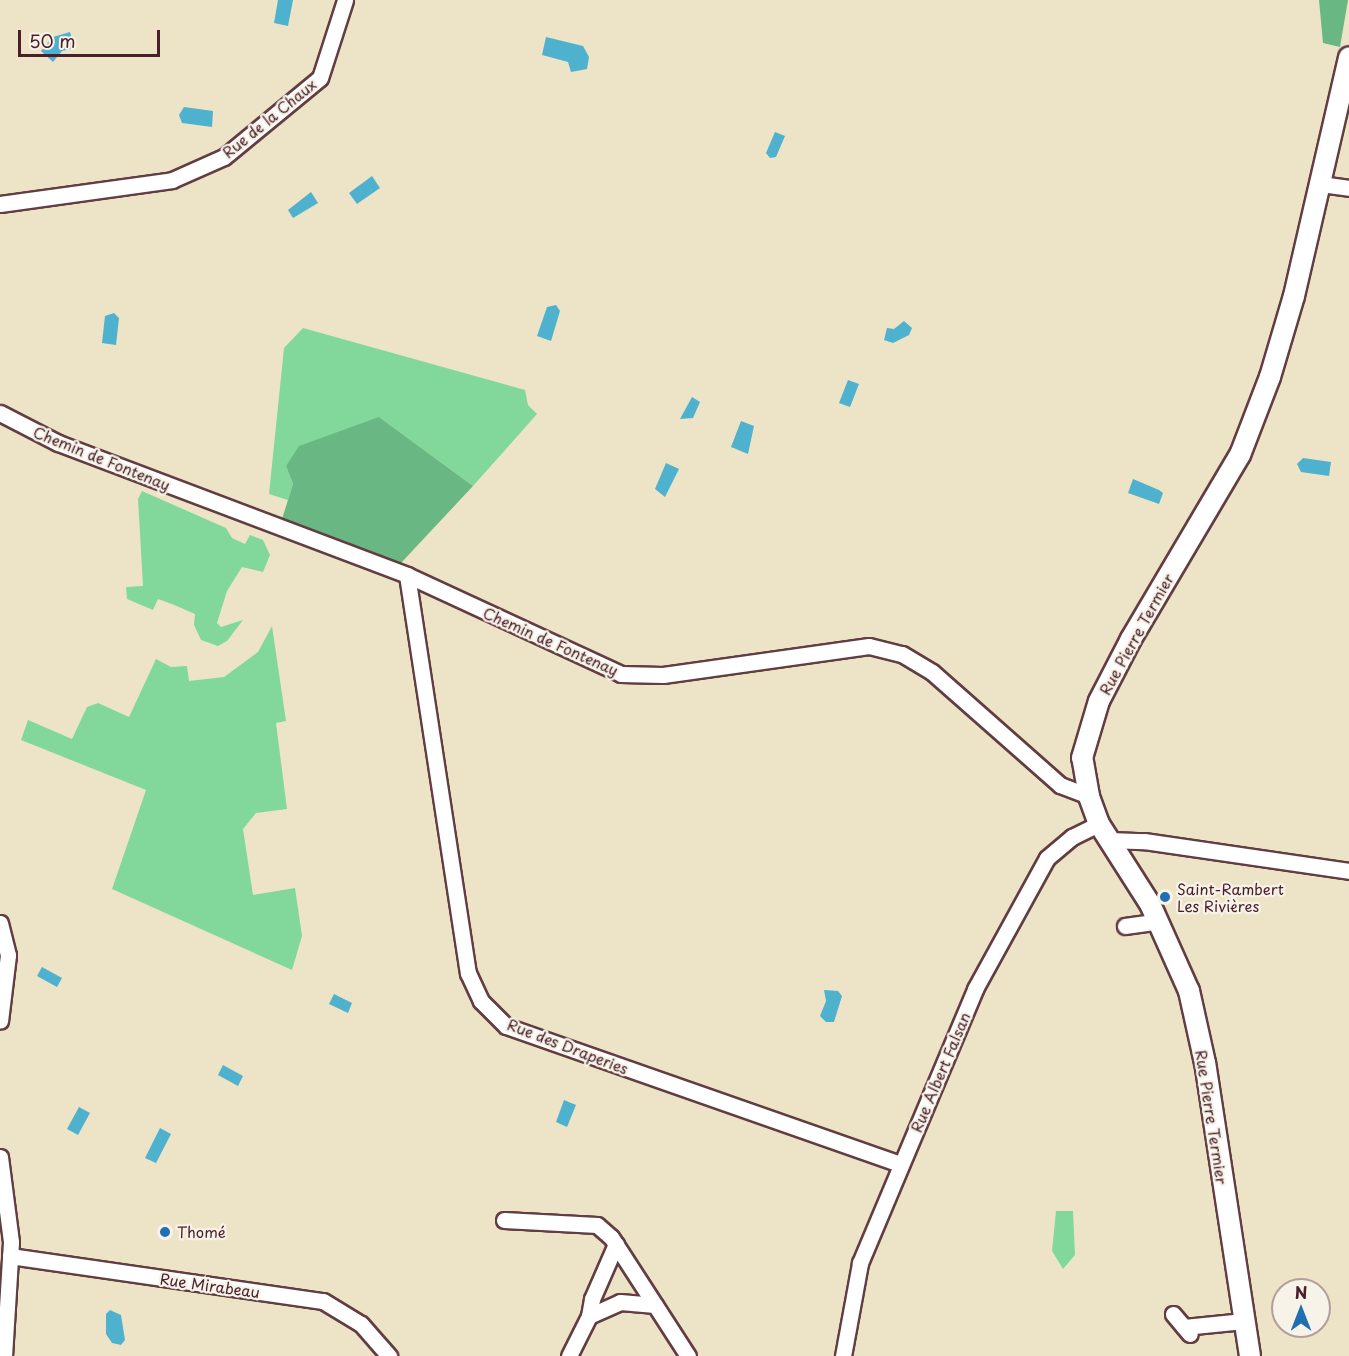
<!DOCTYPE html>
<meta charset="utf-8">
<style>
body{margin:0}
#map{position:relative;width:1349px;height:1356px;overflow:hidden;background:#ede4c7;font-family:"Playpen Sans",sans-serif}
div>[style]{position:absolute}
.green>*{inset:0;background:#82d89b}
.forest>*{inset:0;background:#69b883}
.water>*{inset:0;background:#4eb1cd}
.roads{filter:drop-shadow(2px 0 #623d42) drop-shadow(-2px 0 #623d42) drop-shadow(0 2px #623d42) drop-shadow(0 -2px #623d42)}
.minor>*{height:15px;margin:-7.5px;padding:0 7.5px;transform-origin:7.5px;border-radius:7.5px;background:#fff}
.tertiary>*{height:20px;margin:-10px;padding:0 10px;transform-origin:10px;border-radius:10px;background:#fff}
.dots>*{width:16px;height:16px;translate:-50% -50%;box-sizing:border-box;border:3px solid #f7f3e8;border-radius:50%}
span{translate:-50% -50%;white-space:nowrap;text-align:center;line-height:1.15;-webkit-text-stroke:4.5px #f7f3e8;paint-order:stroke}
.street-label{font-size:15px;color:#4a1f2b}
.poi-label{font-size:15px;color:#4a1f2b}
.left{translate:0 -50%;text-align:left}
.north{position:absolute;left:1271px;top:1278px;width:60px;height:60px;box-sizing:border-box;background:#f7f3e8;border:2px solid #b29e9c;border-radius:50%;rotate:0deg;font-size:16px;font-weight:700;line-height:24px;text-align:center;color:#4a1f2b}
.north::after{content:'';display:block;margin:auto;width:21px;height:27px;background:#1f6fb2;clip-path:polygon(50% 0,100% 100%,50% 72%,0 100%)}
.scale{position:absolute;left:18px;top:30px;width:142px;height:27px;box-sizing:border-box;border:3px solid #4a1f2b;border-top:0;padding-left:8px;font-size:18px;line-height:21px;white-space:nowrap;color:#4a1f2b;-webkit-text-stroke:4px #f7f3e8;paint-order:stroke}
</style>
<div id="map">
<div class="green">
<div style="clip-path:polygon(303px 328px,525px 390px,528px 405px,537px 414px,473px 486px,379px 417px,286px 466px,293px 484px,288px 500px,269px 494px,284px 348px)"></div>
<div style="clip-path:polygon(142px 491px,226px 528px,232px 538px,245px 544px,250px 535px,263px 540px,270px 555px,263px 572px,242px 567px,227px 591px,217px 623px,221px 627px,243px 620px,227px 641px,218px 646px,201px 640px,194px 625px,195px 614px,172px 604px,158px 599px,153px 610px,127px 599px,126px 587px,143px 586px,138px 499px)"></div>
<div style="clip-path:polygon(272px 626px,286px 721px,276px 723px,287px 809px,256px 813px,243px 829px,253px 895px,295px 888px,302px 936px,292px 970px,112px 889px,146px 790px,21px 740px,28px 720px,72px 739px,87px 707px,98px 703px,129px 717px,156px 659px,171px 667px,187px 666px,189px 681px,224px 677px,258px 652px)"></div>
<div style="clip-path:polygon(1056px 1211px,1073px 1211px,1075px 1255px,1063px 1269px,1052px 1251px)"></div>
</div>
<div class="forest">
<div style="clip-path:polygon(1319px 0,1348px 0,1340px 47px,1323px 43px)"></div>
<div style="clip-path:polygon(379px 417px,473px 486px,401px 563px,282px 519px,293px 484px,286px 466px,299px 446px)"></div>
</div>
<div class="water">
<div style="clip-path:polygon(278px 0,293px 0,288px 26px,274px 23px)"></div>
<div style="clip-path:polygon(70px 32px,75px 48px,62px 51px,53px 62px,41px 51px,53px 37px)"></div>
<div style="clip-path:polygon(546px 37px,583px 46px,589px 57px,587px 69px,571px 72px,568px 62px,542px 55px)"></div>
<div style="clip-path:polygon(184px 107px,213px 111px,212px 127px,182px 123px,179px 115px)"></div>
<div style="clip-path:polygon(775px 132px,785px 136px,776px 157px,770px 158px,766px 153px)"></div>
<div style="clip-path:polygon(372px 176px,380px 188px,357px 204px,349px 193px)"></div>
<div style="clip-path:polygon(311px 192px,318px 203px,293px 218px,288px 210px)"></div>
<div style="clip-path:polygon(556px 305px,560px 311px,551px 341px,537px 336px,547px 307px)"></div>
<div style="clip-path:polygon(114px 313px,119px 318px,116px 345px,102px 343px,105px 316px)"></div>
<div style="clip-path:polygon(904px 321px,912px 328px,909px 335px,893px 343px,884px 340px,887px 328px,894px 329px)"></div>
<div style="clip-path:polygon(848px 380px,859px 384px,850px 407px,839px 403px)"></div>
<div style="clip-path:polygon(692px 397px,700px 402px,693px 418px,680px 419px)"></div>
<div style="clip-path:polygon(741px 421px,754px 426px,748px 454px,731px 447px)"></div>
<div style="clip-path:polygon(1303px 458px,1331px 462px,1329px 476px,1301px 472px,1297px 464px)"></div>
<div style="clip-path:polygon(666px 463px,679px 469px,665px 497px,655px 489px)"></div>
<div style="clip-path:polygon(1133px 479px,1159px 490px,1163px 493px,1159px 504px,1128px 493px)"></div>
<div style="clip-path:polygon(42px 967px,62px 978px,57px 987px,37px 976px)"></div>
<div style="clip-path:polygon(824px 990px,838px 991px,842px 996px,834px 1022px,826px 1022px,820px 1016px,826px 1001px)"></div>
<div style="clip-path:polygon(334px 994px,352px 1003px,348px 1013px,329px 1004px)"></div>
<div style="clip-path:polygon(223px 1065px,243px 1076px,238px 1086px,218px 1075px)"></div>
<div style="clip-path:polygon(564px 1100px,576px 1105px,567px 1127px,556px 1122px)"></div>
<div style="clip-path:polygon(79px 1107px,90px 1113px,78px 1135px,67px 1129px)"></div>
<div style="clip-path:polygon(160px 1128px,171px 1134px,156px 1163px,145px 1158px)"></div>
<div style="clip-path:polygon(110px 1310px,121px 1315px,125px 1340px,121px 1345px,112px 1343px,106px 1334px,106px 1314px)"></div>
</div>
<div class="roads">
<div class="minor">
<div style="left:1321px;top:184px;width:28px;rotate:8deg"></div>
<div style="left:0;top:204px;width:174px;rotate:-7.9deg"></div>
<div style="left:172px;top:180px;width:57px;rotate:-23.9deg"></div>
<div style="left:224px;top:157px;width:124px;rotate:-39.5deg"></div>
<div style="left:320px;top:78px;width:82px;rotate:-72.2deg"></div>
<div style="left:0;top:413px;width:65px;rotate:27.3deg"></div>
<div style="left:58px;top:443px;width:373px;rotate:20.7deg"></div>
<div style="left:407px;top:575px;width:236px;rotate:24.8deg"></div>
<div style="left:621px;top:674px;width:42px;rotate:1.4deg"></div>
<div style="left:663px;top:675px;width:208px;rotate:-8deg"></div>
<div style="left:869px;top:646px;width:34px;rotate:14deg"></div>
<div style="left:902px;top:654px;width:35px;rotate:31deg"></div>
<div style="left:932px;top:672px;width:171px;rotate:41.4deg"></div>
<div style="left:1060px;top:785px;width:31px;rotate:21deg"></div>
<div style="left:407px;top:575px;width:403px;rotate:81.3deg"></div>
<div style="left:468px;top:973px;width:31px;rotate:65deg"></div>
<div style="left:481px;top:1001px;width:35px;rotate:45deg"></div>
<div style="left:506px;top:1026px;width:418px;rotate:19.3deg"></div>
<div style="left:1108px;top:840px;width:36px;rotate:2deg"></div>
<div style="left:1144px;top:841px;width:207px;rotate:8.3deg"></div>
<div style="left:0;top:923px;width:33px;rotate:76deg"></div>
<div style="left:8px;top:955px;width:66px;rotate:96.9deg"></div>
<div style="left:1125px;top:926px;width:34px;rotate:-8deg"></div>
<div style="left:0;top:1157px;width:86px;rotate:82.6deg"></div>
<div style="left:11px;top:1242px;width:114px;rotate:93.5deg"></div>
<div style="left:504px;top:1220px;width:93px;rotate:3.1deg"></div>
<div style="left:597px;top:1225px;width:18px;rotate:41deg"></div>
<div style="left:611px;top:1237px;width:81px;rotate:57.1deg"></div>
<div style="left:10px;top:1256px;width:316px;rotate:8.2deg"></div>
<div style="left:323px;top:1301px;width:44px;rotate:31.2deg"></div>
<div style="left:361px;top:1324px;width:43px;rotate:48.8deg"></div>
<div style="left:1173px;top:1314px;width:26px;rotate:50deg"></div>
<div style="left:589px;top:1316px;width:17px;rotate:-80deg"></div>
<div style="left:592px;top:1299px;width:60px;rotate:-66.4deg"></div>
<div style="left:1184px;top:1327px;width:60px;rotate:-5.7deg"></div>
<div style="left:569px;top:1356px;width:45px;rotate:-63.4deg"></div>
<div style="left:589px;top:1316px;width:34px;rotate:-24deg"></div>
<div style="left:620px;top:1302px;width:35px;rotate:5deg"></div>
<div style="left:655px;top:1305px;width:61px;rotate:57.1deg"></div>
<div style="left:843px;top:1356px;width:95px;rotate:-79.6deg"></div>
<div style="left:860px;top:1263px;width:297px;rotate:-67.2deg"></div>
<div style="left:975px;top:989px;width:149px;rotate:-61.2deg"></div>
<div style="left:1047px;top:858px;width:33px;rotate:-40deg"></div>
<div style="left:1072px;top:837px;width:30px;rotate:-26deg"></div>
</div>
<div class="tertiary">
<div style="left:1250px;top:1356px;width:296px;rotate:-98.7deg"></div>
<div style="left:1205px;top:1063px;width:74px;rotate:-102.5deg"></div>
<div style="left:1189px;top:991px;width:95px;rotate:-114.1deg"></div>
<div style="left:1150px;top:904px;width:95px;rotate:-122.5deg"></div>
<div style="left:1099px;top:824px;width:30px;rotate:-110deg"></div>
<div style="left:1089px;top:796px;width:39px;rotate:-100deg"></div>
<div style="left:1082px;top:758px;width:59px;rotate:-73.4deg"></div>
<div style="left:1099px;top:701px;width:70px;rotate:-62.7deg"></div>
<div style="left:1131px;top:639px;width:214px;rotate:-59.4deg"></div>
<div style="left:1240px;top:455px;width:84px;rotate:-69deg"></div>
<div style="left:1270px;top:377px;width:84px;rotate:-73.5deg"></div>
<div style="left:1294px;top:296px;width:245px;rotate:-77deg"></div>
</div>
</div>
<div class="dots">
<div style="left:1165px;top:897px;background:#1f6fb2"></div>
<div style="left:165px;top:1232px;background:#1f6fb2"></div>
</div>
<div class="street-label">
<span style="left:269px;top:118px;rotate:-39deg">Rue de la Chaux</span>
<span style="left:102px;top:458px;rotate:22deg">Chemin de Fontenay</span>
<span style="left:1136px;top:634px;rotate:-61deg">Rue Pierre Termier</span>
<span style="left:551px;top:641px;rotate:24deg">Chemin de Fontenay</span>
<span style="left:568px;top:1046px;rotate:21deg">Rue des Draperies</span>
<span style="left:940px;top:1072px;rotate:-67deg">Rue Albert Falsan</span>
<span style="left:1212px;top:1117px;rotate:81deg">Rue Pierre Termier</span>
<span style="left:210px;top:1285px;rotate:8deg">Rue Mirabeau</span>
</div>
<div class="poi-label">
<span class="left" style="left:1177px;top:897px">Saint-Rambert<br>Les Rivières</span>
<span class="left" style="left:177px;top:1232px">Thomé</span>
</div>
<div class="north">N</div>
<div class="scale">50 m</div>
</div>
